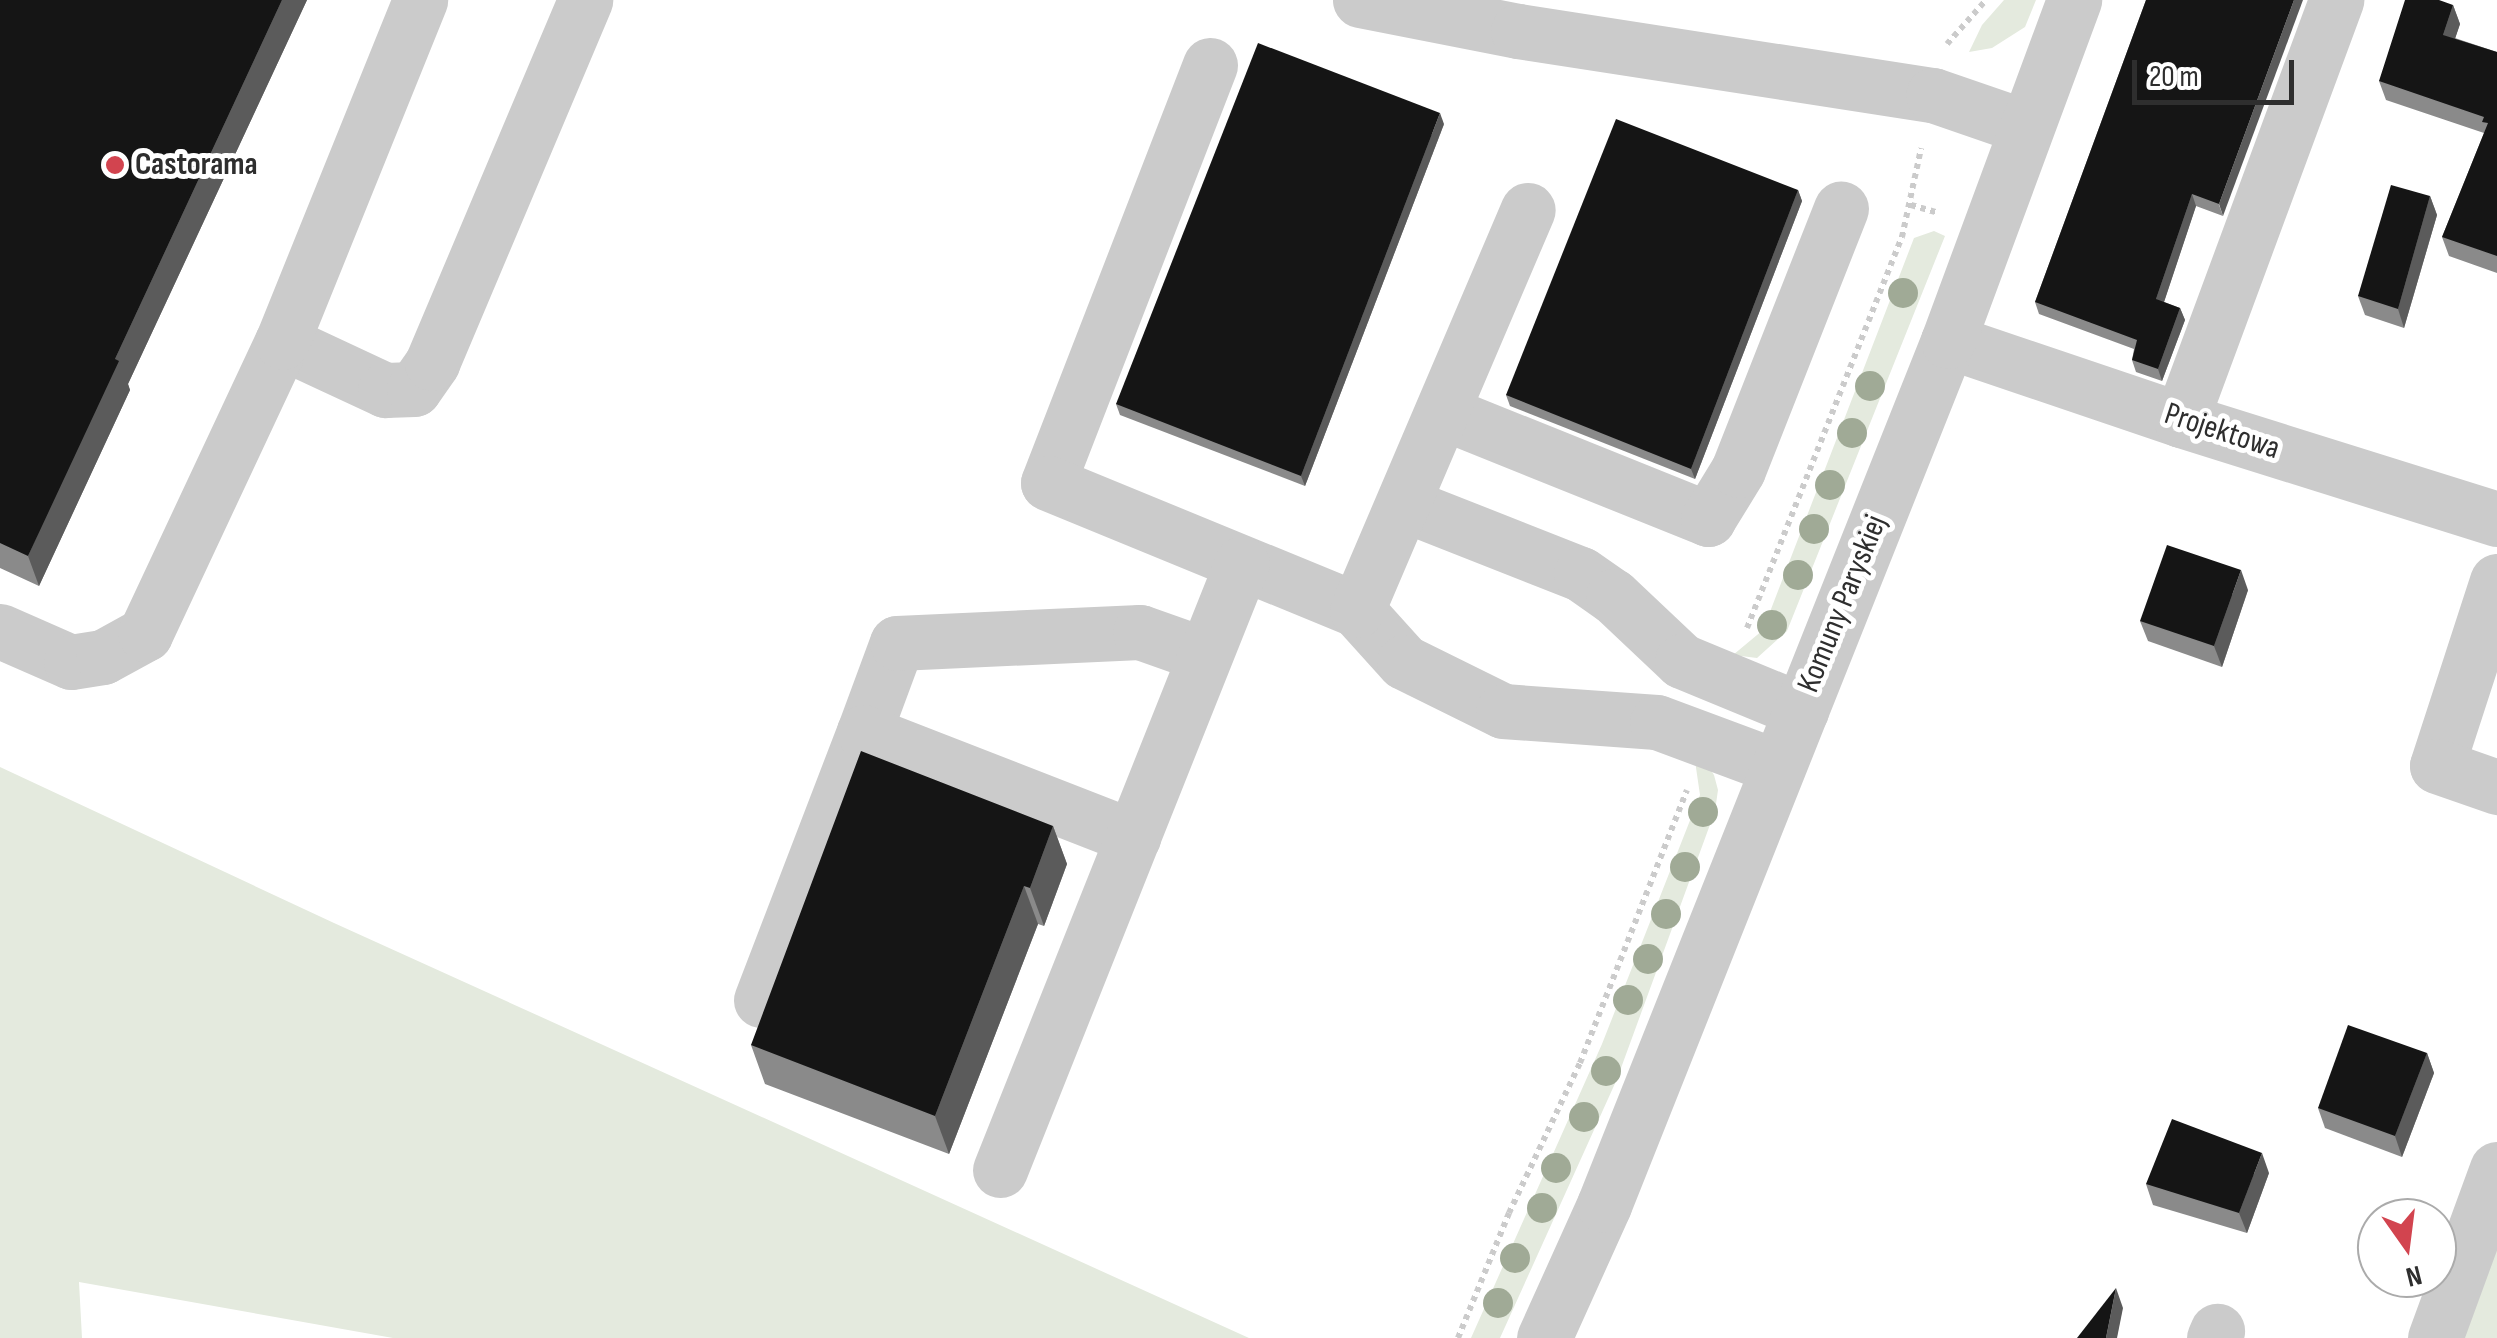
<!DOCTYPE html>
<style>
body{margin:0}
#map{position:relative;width:2497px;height:1338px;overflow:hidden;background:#fff;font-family:"Sofia Sans Condensed",sans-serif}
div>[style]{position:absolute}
.green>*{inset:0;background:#e4eade}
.path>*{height:6px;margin-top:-3px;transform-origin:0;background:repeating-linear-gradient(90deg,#cbcbcb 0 5px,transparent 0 10px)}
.minor>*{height:55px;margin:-27.5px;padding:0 27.5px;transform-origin:27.5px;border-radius:27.5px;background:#cbcbcb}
.trees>*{width:30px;height:30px;margin:-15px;border-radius:50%;background:#a0aa96}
.wall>*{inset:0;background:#8a8a8a}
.shaded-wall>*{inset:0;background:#5b5b5b}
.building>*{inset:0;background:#151515}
.dots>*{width:28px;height:28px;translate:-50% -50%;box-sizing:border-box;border:5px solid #fff;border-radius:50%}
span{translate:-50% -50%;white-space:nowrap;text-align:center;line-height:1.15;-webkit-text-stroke:10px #fff;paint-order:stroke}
.poi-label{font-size:32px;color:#2e2e2e;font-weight:700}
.left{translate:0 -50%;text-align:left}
.street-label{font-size:32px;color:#2e2e2e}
.north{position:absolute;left:2357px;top:1198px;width:100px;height:100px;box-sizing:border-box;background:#fff;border:2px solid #ababab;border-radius:50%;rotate:166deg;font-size:28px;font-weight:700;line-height:40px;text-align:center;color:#2e2e2e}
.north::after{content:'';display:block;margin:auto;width:35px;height:45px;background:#d2444f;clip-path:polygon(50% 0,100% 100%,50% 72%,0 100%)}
.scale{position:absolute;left:2132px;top:60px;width:162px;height:45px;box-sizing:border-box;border:5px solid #2e2e2e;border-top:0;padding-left:12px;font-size:30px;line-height:35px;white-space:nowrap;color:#2e2e2e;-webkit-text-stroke:8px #fff;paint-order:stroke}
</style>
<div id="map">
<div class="green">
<div style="clip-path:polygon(2004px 0,2036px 0,2025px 27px,1992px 48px,1969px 52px,1982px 25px)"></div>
<div style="clip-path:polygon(1934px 231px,1945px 236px,1787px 631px,1757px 658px,1733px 655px,1763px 630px,1914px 238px)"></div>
<div style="clip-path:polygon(1694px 754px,1705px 761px,1714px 775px,1718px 790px,1715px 811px,1617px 1079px,1500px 1338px,1471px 1338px,1602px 1044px,1700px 795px)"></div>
<div style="clip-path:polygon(0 767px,334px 923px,1249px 1338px,393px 1338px,79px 1282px,82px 1338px,0 1338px)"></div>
<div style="clip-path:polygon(2497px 1211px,2497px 1338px,2456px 1338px)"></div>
</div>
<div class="path">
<div style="left:1947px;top:44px;width:59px;rotate:-48.4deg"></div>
<div style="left:1911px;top:205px;width:29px;rotate:16deg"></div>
<div style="left:1747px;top:628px;width:421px;rotate:-68.4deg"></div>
<div style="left:1902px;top:237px;width:91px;rotate:-77.9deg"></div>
<div style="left:1458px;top:1338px;width:135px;rotate:-67.8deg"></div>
<div style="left:1509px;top:1213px;width:166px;rotate:-64.7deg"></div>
<div style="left:1580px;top:1063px;width:293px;rotate:-68.6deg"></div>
</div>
<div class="minor">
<div style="left:1360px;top:0;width:161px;rotate:11.1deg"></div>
<div style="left:1518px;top:31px;width:420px;rotate:8.8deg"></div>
<div style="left:1933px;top:95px;width:98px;rotate:19deg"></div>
<div style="left:1210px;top:65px;width:448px;rotate:111.2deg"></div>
<div style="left:1048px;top:483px;width:334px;rotate:22.3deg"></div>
<div style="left:1357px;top:610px;width:70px;rotate:47.9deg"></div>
<div style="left:1404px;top:662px;width:110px;rotate:26.3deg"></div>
<div style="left:1503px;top:711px;width:154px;rotate:4.1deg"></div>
<div style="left:1657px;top:722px;width:129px;rotate:20.4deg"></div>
<div style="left:1948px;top:341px;width:246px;rotate:18.7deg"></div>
<div style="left:2181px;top:420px;width:331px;rotate:17.4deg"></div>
<div style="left:282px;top:342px;width:114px;rotate:25deg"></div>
<div style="left:385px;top:390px;width:29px;rotate:-2deg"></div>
<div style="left:414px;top:389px;width:32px;rotate:-55deg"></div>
<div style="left:432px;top:363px;width:394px;rotate:-67.1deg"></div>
<div style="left:1442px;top:412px;width:287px;rotate:21.9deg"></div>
<div style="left:1708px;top:519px;width:57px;rotate:-58.5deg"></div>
<div style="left:1738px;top:470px;width:281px;rotate:-68.5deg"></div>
<div style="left:2181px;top:420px;width:448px;rotate:-69.7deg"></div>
<div style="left:1403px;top:504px;width:191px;rotate:21.5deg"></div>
<div style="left:1581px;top:574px;width:39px;rotate:35deg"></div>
<div style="left:1613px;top:596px;width:95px;rotate:43.3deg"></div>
<div style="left:1682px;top:661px;width:129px;rotate:22.4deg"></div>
<div style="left:2497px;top:581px;width:194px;rotate:108deg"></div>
<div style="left:2437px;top:766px;width:64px;rotate:19.3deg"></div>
<div style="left:1357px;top:610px;width:435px;rotate:-66.9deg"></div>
<div style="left:0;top:631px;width:77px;rotate:23.6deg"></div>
<div style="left:71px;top:662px;width:32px;rotate:-9deg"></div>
<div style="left:103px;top:657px;width:48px;rotate:-28.7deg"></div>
<div style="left:145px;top:634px;width:323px;rotate:-64.9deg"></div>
<div style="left:282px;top:342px;width:369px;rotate:-68deg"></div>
<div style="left:864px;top:732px;width:95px;rotate:-69.7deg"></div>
<div style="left:897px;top:643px;width:243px;rotate:-2.6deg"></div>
<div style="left:1140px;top:632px;width:66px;rotate:19.5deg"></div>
<div style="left:761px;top:1000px;width:287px;rotate:-69deg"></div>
<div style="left:864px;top:732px;width:289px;rotate:21.3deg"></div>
<div style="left:1000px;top:1170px;width:653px;rotate:-68.26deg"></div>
<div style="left:1544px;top:1338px;width:146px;rotate:-65.7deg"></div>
<div style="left:1604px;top:1205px;width:930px;rotate:-68.29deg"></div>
<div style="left:1948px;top:341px;width:364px;rotate:-69.7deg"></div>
<div style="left:2214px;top:1338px;width:8px;rotate:-67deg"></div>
<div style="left:2435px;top:1338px;width:180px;rotate:-69.9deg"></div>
</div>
<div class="trees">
<div style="left:1903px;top:293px"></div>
<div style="left:1870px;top:386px"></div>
<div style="left:1852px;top:433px"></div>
<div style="left:1830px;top:485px"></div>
<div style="left:1814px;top:529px"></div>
<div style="left:1798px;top:575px"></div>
<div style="left:1772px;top:625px"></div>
<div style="left:1703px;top:812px"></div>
<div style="left:1685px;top:867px"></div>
<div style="left:1666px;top:914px"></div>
<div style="left:1648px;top:959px"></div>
<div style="left:1628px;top:1000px"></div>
<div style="left:1606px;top:1071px"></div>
<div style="left:1584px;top:1117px"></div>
<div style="left:1556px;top:1168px"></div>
<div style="left:1542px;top:1208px"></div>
<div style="left:1515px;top:1258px"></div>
<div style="left:1498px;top:1303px"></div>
</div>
<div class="wall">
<div style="clip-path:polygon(0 0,307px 0,128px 384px,130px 390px,39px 586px,0 568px)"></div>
<div style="clip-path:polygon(2146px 0,2223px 216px,2196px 206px,2164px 302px,2180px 308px,2185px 320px,2162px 381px,2136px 372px,2132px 360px,2134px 349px,2039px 314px,2035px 302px)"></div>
<div style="clip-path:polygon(2453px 5px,2460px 24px,2455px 38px,2497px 52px,2497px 273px,2449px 256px,2442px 237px,2484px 133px,2386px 100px,2379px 81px)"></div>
<div style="clip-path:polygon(1444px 124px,1305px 486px,1120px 415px,1116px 404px)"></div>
<div style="clip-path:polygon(1798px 190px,1802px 201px,1695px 479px,1510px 406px,1506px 395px)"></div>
<div style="clip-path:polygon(2430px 196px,2437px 215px,2404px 328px,2365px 315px,2358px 296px)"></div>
<div style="clip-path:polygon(2248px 590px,2222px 667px,2148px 641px,2140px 621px)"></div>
<div style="clip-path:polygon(1053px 826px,1067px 864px,1044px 926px,1038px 924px,949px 1154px,765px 1084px,751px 1045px)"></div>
<div style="clip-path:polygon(2427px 1053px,2434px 1073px,2402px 1157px,2325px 1128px,2318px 1108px)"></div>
<div style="clip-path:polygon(2269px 1173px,2247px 1233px,2153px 1205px,2146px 1184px)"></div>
</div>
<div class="shaded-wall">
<div style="clip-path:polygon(282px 0,307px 0,128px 384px,130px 390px,39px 586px,28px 556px,115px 359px)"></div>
<div style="clip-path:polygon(2294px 0,2303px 0,2223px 216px,2219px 204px)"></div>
<div style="clip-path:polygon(2453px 5px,2460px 24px,2450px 54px,2443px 35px)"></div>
<div style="clip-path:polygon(1440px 113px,1444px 124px,1305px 486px,1301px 476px)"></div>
<div style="clip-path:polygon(1798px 190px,1802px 201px,1695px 479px,1691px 469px)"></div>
<div style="clip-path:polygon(2192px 194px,2196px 206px,2161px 311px,2156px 299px)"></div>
<div style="clip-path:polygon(2430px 196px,2437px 215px,2404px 328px,2398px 309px)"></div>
<div style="clip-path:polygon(2180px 308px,2185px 320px,2162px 381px,2158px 369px)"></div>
<div style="clip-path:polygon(2241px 570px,2248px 590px,2222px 667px,2214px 646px)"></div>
<div style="clip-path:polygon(1053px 826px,1067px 864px,1044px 926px,1030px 888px)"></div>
<div style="clip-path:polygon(1024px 886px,1038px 924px,949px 1154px,935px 1116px)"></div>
<div style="clip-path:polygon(2427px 1053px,2434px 1073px,2402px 1157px,2395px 1136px)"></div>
<div style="clip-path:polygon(2262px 1153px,2269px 1173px,2247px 1233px,2239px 1213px)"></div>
<div style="clip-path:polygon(2116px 1288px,2123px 1308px,2117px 1338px,2106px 1338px)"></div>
</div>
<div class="building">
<div style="clip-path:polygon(0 0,282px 0,115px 359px,119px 361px,28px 556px,0 543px)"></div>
<div style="clip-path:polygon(2146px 0,2294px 0,2219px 204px,2192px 194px,2156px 299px,2180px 308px,2158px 369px,2132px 360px,2137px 340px,2035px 302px)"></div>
<div style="clip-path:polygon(2405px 0,2439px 0,2453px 5px,2443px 35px,2497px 52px,2497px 256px,2442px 237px,2488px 123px,2482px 122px,2484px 117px,2379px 81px)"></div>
<div style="clip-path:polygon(1258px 43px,1440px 113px,1301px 476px,1116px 404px)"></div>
<div style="clip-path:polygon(1616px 119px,1798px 190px,1691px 469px,1506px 395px)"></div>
<div style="clip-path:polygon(2391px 185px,2430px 196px,2398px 309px,2358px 296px)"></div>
<div style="clip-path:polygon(2167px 545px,2241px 570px,2214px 646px,2140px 621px)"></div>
<div style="clip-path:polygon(861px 751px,1053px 826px,1030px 888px,1024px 886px,935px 1116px,751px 1045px)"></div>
<div style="clip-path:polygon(2348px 1025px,2427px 1053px,2395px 1136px,2318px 1108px)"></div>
<div style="clip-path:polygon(2172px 1119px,2262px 1153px,2239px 1213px,2146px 1184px)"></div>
<div style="clip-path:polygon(2116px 1288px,2106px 1338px,2077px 1338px)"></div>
</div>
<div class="dots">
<div style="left:115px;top:165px;background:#d2444f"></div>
</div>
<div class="poi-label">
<span class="left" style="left:135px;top:165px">Castorama</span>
</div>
<div class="street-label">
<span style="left:2222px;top:432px;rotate:18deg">Projektowa</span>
<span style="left:1843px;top:604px;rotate:-68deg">Komuny Paryskiej</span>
</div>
<div class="north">N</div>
<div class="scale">20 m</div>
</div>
